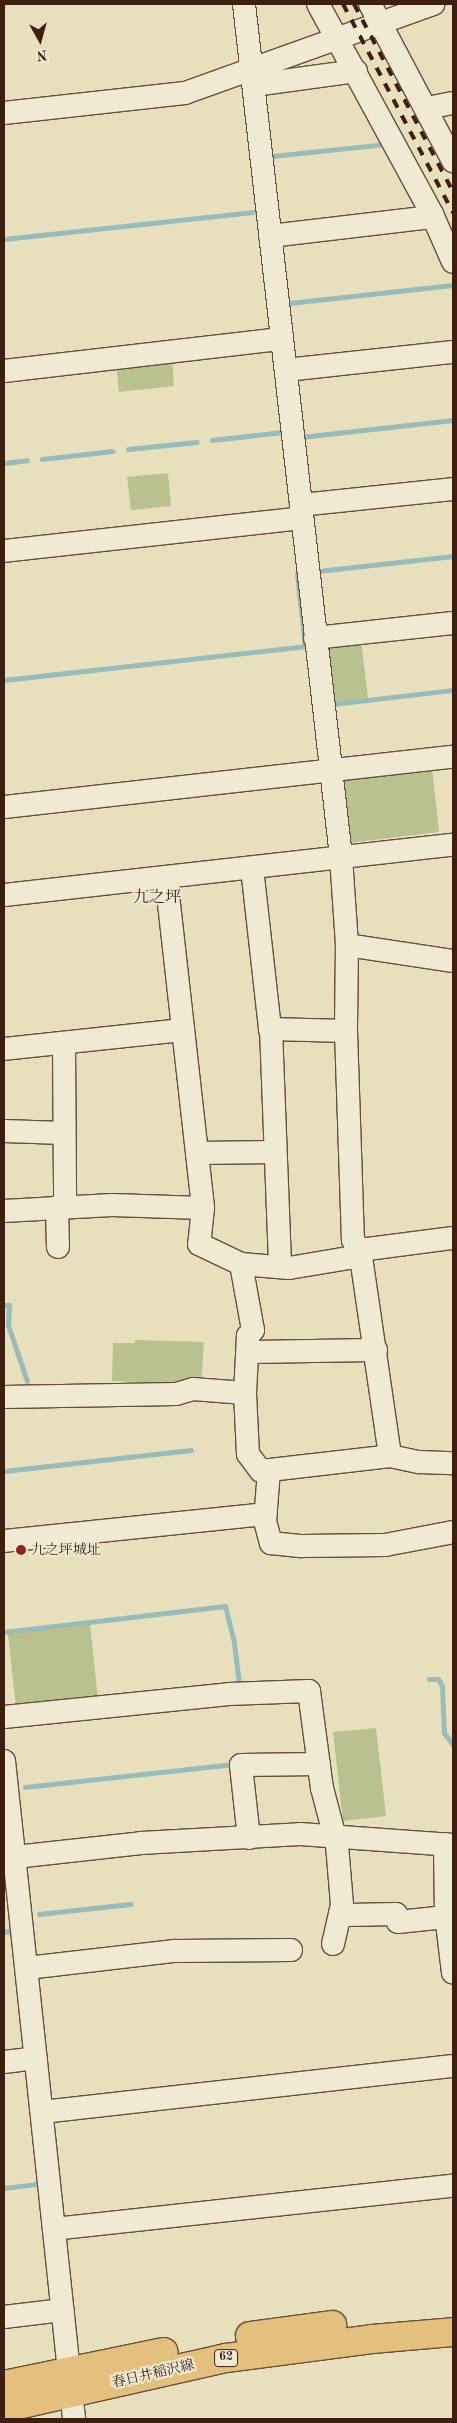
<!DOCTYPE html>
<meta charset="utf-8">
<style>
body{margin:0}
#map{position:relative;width:457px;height:2423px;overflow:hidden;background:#e8dfbd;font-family:"Old Standard TT","Noto Serif JP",serif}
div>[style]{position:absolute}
.green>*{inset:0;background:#b9c18e}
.stream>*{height:5px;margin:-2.5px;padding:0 2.5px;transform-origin:2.5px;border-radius:2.5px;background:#99bbb9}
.roads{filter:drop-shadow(1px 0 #684e3b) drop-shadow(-1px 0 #684e3b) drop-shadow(0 1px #684e3b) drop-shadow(0 -1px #684e3b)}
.minor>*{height:22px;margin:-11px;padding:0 11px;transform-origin:11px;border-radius:11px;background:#f0ead4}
.major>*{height:28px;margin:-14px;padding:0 14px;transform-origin:14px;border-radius:14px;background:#e4c07e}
.rail>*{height:4px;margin-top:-2px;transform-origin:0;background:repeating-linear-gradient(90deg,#3d1e10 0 9px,transparent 0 18px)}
.dots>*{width:14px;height:14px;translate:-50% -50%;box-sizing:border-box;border:2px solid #f0ead4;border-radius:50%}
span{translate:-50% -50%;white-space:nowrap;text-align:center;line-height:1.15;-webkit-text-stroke:4px #f0ead4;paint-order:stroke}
.shield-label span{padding:1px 4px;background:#f0ead4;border:1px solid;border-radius:4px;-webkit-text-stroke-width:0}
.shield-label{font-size:12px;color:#3d1e10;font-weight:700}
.poi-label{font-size:14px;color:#3d1e10}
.left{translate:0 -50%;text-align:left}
.street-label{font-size:14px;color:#3d1e10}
.quarter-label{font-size:16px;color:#3d1e10}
.frame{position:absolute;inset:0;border:5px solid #3d1e10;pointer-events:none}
.north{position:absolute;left:15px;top:15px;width:50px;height:50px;-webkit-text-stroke:4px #f0ead4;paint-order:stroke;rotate:173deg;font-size:14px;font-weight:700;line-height:20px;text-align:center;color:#3d1e10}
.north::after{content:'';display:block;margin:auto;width:18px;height:22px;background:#3d1e10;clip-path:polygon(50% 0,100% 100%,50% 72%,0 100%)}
</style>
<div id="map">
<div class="green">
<div style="clip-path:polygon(172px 359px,174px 386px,119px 392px,116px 365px)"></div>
<div style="clip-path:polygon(168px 473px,171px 506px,131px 510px,127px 477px)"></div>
<div style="clip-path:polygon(361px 640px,368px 698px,333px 702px,327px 650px,330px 643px)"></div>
<div style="clip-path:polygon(432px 768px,439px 832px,348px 843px,341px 783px,347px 778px)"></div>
<div style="clip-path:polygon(135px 1340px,204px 1342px,201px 1384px,112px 1381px,113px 1343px,135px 1343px)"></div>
<div style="clip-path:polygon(90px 1625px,98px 1699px,16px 1708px,8px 1634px)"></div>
<div style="clip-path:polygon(376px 1728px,386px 1816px,343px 1821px,333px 1732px)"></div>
</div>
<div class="stream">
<div style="left:272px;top:156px;width:116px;rotate:-6deg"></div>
<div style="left:4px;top:239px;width:258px;rotate:-6.2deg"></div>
<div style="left:260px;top:211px;width:3px;rotate:-108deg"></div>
<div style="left:289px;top:303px;width:165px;rotate:-6.3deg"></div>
<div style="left:301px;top:437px;width:153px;rotate:-6.4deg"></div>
<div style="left:212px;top:440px;width:71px;rotate:-6.4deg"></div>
<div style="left:128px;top:449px;width:69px;rotate:-5.8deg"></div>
<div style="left:42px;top:459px;width:71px;rotate:-6.4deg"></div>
<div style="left:4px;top:463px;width:23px;rotate:-7deg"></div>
<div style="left:318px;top:571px;width:136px;rotate:-6.3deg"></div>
<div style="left:4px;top:680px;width:303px;rotate:-6.4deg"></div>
<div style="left:305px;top:646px;width:72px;rotate:-96.3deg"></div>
<div style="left:333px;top:704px;width:121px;rotate:-6.7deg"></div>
<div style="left:4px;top:1305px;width:5px"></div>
<div style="left:9px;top:1305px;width:20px;rotate:93deg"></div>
<div style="left:8px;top:1325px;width:59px;rotate:71.3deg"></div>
<div style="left:4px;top:1471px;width:188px;rotate:-6.4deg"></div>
<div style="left:4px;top:1632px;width:223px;rotate:-6.7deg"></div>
<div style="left:225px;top:1606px;width:38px;rotate:76deg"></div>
<div style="left:234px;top:1643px;width:41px;rotate:83deg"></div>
<div style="left:239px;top:1684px;width:4px"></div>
<div style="left:429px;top:1679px;width:9px"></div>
<div style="left:438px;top:1679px;width:8px;rotate:60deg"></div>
<div style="left:442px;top:1686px;width:47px;rotate:87.6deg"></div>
<div style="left:444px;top:1733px;width:15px;rotate:53deg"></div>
<div style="left:25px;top:1787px;width:208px;rotate:-6.3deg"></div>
<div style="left:39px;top:1914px;width:92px;rotate:-6.3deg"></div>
<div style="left:4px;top:1932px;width:8px;rotate:-7deg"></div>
<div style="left:4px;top:2188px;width:34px;rotate:-7deg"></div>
</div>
<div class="roads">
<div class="minor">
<div style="left:244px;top:4px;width:858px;rotate:83.51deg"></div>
<div style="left:341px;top:857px;width:88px;rotate:86.1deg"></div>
<div style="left:347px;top:945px;width:86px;rotate:90.7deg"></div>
<div style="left:346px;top:1031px;width:209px;rotate:88.1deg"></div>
<div style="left:353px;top:1240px;width:12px;rotate:55deg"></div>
<div style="left:360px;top:1250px;width:208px;rotate:81.7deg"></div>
<div style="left:318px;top:4px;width:239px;rotate:61.5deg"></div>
<div style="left:432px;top:214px;width:52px;rotate:66.4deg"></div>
<div style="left:370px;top:4px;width:178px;rotate:62.1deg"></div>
<div style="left:254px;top:85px;width:103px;rotate:-7.8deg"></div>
<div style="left:427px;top:108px;width:26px;rotate:-11deg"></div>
<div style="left:4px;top:113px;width:182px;rotate:-6.3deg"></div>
<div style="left:185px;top:93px;width:264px;rotate:-19.7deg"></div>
<div style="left:270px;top:236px;width:154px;rotate:-6.7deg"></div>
<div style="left:423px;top:218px;width:10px;rotate:-24deg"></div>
<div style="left:286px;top:370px;width:168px;rotate:-6.2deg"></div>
<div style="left:4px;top:371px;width:279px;rotate:-6.6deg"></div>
<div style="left:301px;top:505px;width:153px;rotate:-6deg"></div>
<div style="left:4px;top:551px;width:300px;rotate:-6.3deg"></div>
<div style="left:315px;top:638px;width:139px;rotate:-6.2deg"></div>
<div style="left:4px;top:807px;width:452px;rotate:-6.4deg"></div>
<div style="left:252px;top:868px;width:162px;rotate:83.6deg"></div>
<div style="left:270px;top:1029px;width:76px;rotate:1.5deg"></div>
<div style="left:166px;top:877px;width:333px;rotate:83.6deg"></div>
<div style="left:203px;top:1208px;width:36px;rotate:96deg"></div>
<div style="left:199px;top:1244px;width:47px;rotate:25.5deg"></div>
<div style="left:241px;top:1264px;width:48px;rotate:4.8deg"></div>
<div style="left:289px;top:1268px;width:61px;rotate:-9.5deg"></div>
<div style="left:349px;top:1258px;width:14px;rotate:-36deg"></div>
<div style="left:360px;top:1250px;width:94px;rotate:-7.4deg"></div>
<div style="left:4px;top:895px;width:452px;rotate:-6.4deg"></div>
<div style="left:347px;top:945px;width:107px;rotate:8.6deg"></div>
<div style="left:271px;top:1029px;width:238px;rotate:87.8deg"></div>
<div style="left:64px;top:1043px;width:163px;rotate:89.6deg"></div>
<div style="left:4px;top:1049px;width:180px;rotate:-6.1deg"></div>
<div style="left:4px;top:1131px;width:60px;rotate:1.9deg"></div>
<div style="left:197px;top:1153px;width:78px;rotate:-0.7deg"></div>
<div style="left:57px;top:1207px;width:40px;rotate:88.6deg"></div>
<div style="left:4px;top:1211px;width:108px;rotate:-3.2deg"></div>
<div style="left:112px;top:1205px;width:91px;rotate:1.9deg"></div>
<div style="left:241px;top:1264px;width:67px;rotate:79.7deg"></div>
<div style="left:253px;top:1330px;width:8px;rotate:130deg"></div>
<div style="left:248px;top:1336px;width:57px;rotate:93deg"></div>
<div style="left:245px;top:1393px;width:61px;rotate:87.2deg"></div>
<div style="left:248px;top:1454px;width:21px;rotate:53deg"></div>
<div style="left:261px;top:1471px;width:130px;rotate:-6.6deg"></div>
<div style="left:390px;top:1456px;width:30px;rotate:12deg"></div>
<div style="left:419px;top:1462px;width:34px;rotate:2deg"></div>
<div style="left:248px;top:1352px;width:128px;rotate:-0.9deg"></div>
<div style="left:4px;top:1397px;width:172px;rotate:-1deg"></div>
<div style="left:176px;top:1394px;width:18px;rotate:-16deg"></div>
<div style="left:193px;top:1389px;width:52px;rotate:4.4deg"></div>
<div style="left:269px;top:1471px;width:50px;rotate:94.6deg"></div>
<div style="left:265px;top:1521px;width:23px;rotate:75deg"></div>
<div style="left:271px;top:1543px;width:31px;rotate:6deg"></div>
<div style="left:302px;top:1546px;width:83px;rotate:-0.7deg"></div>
<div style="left:385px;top:1545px;width:69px;rotate:-10.8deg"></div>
<div style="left:4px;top:1541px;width:263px;rotate:-5.9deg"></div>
<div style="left:4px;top:1717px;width:226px;rotate:-5.8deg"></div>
<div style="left:229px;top:1694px;width:80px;rotate:-2.1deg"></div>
<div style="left:309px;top:1691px;width:98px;rotate:82.4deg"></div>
<div style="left:322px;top:1788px;width:59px;rotate:75.3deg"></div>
<div style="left:337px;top:1845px;width:60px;rotate:85.2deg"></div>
<div style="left:342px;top:1905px;width:40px;rotate:103deg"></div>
<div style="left:4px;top:1761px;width:613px;rotate:83.92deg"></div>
<div style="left:249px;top:1838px;width:73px;rotate:-96.3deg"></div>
<div style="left:241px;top:1765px;width:78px;rotate:-0.7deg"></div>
<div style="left:445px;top:1844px;width:71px;rotate:89.2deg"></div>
<div style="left:446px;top:1915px;width:58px;rotate:83.1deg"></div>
<div style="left:15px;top:1857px;width:127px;rotate:-6.3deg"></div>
<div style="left:141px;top:1843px;width:159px;rotate:-3.2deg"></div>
<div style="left:300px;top:1834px;width:153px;rotate:4.1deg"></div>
<div style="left:340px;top:1913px;width:8px;rotate:14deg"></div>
<div style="left:348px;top:1915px;width:48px;rotate:-1.2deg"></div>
<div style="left:396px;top:1914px;width:8px;rotate:76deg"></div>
<div style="left:398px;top:1922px;width:48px;rotate:-5.9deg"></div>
<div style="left:27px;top:1968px;width:149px;rotate:-6.6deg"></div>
<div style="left:175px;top:1951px;width:116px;rotate:-0.5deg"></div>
<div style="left:4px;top:2062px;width:32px;rotate:-7deg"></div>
<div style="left:42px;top:2112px;width:414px;rotate:-6.4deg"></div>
<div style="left:54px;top:2229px;width:401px;rotate:-6.2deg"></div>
<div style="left:4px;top:2317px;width:59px;rotate:-6.8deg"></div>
<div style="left:71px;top:2393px;width:26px;rotate:83deg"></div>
</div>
<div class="major">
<div style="left:250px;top:2336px;width:83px;rotate:-7.6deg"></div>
<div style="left:4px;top:2385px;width:163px;rotate:-11.7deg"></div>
<div style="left:4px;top:2408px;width:228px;rotate:-12.7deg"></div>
<div style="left:226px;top:2358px;width:147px;rotate:-7.4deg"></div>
<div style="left:372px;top:2339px;width:81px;rotate:-4.9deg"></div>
</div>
</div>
<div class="rail">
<div style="left:343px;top:4px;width:236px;rotate:62.2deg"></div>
<div style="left:354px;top:4px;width:212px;rotate:62.2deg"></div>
</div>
<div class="dots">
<div style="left:21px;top:1550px;background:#8f2418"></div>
</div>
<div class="shield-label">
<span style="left:226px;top:2358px">62</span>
</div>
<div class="poi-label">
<span class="left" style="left:31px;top:1550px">九之坪城址</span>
</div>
<div class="street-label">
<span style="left:153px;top:2374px;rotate:-13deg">春日井稲沢線</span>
</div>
<div class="quarter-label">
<span style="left:157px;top:898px">九之坪</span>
</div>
<div class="frame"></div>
<div class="north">N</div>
</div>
